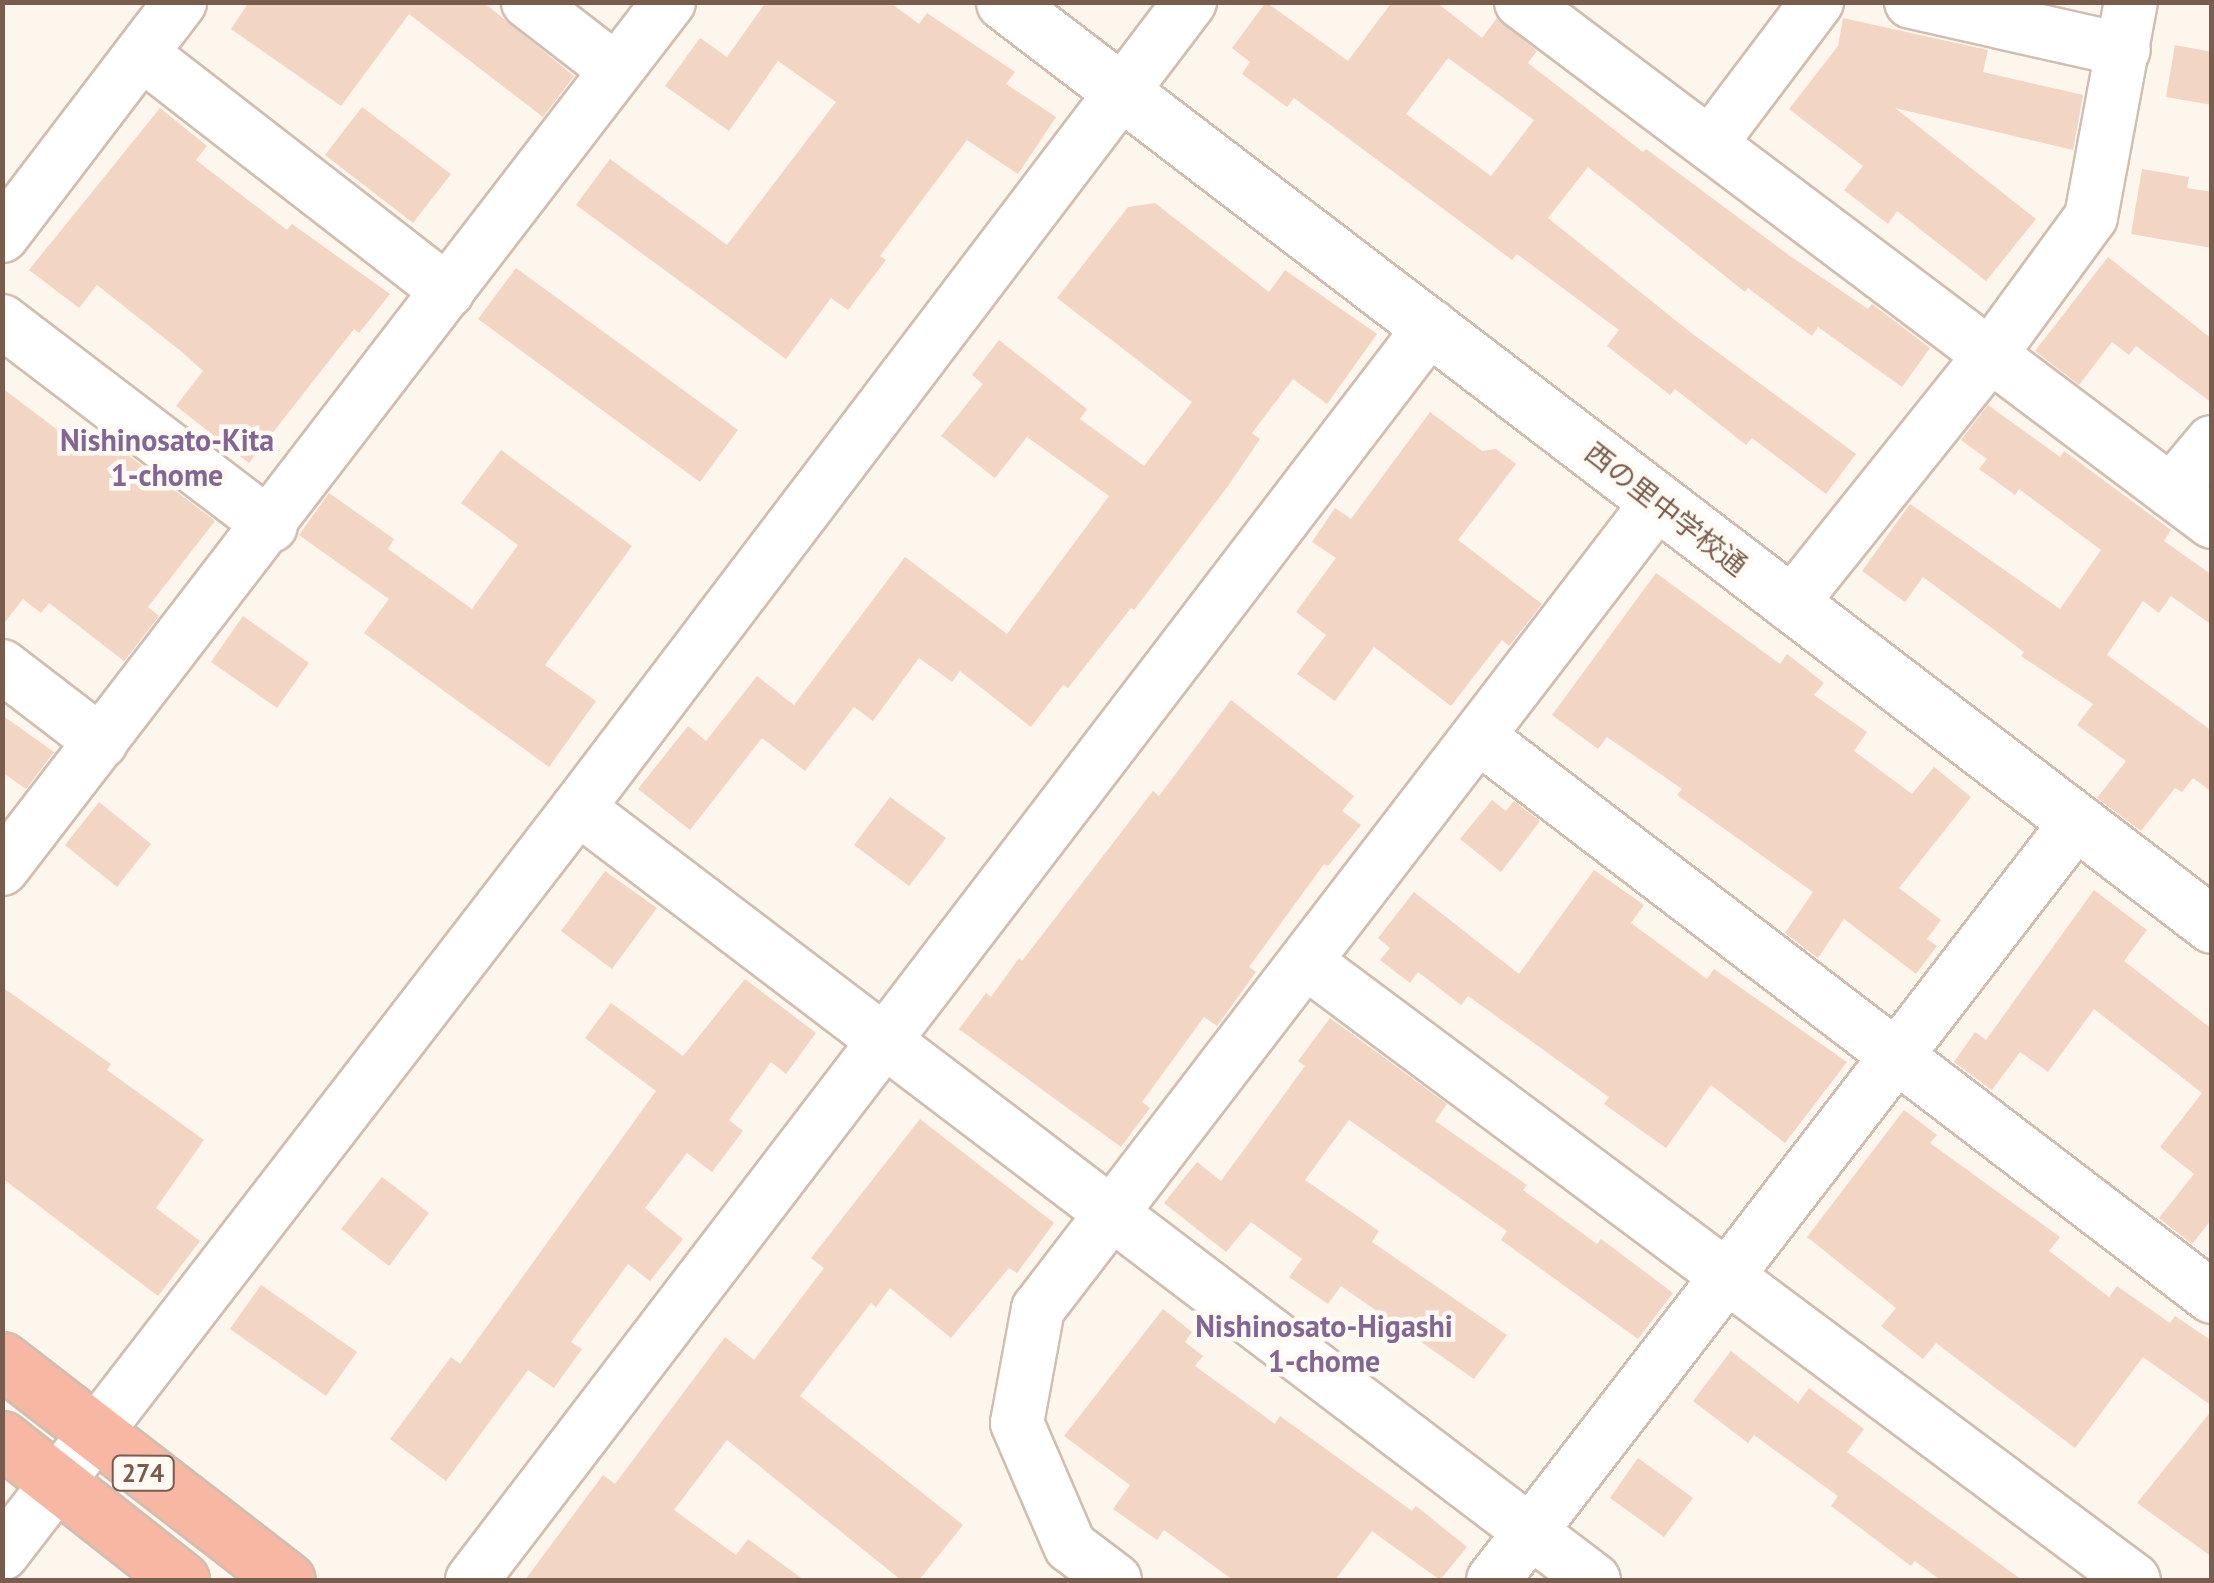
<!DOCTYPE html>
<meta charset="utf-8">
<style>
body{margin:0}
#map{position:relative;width:2214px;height:1583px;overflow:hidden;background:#fdf6ec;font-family:"PT Sans","Noto Sans JP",sans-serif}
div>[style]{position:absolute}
.building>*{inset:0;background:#f3d5c3}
.roads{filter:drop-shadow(2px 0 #d1beb0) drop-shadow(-2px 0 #d1beb0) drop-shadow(0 2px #d1beb0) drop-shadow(0 -2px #d1beb0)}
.street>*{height:52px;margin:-26px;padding:0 26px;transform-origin:26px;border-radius:26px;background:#fff}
.secondary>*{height:55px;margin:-27.5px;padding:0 27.5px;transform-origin:27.5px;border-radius:27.5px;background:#fff}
.highway>*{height:55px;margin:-27.5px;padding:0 27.5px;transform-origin:27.5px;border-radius:27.5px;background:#f7b7a3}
span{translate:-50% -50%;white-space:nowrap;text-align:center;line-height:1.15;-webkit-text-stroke:9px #fffaf3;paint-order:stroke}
.shield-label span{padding:2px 8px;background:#fffaf3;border:2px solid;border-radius:8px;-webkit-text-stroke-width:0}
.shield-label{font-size:25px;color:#7a5c4d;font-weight:700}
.street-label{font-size:28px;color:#7a5c4d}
.neighbourhood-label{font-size:30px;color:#846695;font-weight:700}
.frame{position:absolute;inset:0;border:5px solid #7a5c4d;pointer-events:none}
</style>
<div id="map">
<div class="building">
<div style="clip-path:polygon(249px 2px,483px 2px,574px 76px,543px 117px,409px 14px,341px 106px,231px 29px)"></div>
<div style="clip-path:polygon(766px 2px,889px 2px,919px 24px,927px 13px,1015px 72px,1006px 84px,1056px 117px,1018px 174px,967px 140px,880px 256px,886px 260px,848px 310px,831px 298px,786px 359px,576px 205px,610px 159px,727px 245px,836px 102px,778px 61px,729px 131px,665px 86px,700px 38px,727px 57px)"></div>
<div style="clip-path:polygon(evenodd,1266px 2px,1348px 61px,1392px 2px,1436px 2px,1482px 38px,1497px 18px,1537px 51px,1528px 63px,1643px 152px,1646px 149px,1790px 256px,1868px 309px,1872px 304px,1930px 348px,1902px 387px,1818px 327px,1812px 336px,1748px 288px,1745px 292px,1588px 167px,1548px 218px,1690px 332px,1856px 454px,1826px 494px,1752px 438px,1746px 445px,1675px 389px,1670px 395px,1607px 346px,1619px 330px,1517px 254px,1512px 260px,1294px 98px,1287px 107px,1242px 74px,1250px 62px,1232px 48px,1266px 2px,1448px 58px,1534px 120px,1491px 176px,1406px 114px,1448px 58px)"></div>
<div style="clip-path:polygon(1843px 18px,1988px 50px,1983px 72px,2083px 95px,2073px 150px,1895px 108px,2036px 219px,1986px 281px,1897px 211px,1888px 224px,1844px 190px,1863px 166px,1789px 109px,1838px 46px)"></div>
<div style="clip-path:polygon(2175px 45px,2212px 52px,2212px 105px,2166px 97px)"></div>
<div style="clip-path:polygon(362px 107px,451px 174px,413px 223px,325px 155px)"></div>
<div style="clip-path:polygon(160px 108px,207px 146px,196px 160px,287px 230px,292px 224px,390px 294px,359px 333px,354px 329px,249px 463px,176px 406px,203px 371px,182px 352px,97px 285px,79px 308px,29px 270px)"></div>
<div style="clip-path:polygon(2142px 169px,2189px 177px,2187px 188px,2212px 192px,2212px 248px,2131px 234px)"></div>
<div style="clip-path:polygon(1155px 203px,1269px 292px,1285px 270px,1377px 334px,1327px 404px,1293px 379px,1252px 433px,1260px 439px,1228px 486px,1134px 610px,1131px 608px,1068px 688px,1063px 685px,1031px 727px,960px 671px,952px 682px,919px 658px,873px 721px,854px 707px,805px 771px,762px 738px,690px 830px,638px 789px,688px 726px,706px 741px,757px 676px,794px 705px,905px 557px,1007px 634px,1109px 496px,1027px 437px,995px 478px,941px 436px,983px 384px,972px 375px,999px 340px,1087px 409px,1080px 419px,1144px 466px,1192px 402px,1057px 298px,1128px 207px)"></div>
<div style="clip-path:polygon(2108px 257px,2212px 339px,2212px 403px,2136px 346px,2129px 355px,2112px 342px,2079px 385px,2035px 351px)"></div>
<div style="clip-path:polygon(516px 268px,738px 430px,700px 482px,478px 319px)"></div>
<div style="clip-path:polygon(2px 388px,92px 456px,106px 438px,215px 521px,148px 607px,159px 616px,124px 661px,49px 603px,41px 613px,23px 599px,2px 626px)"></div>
<div style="clip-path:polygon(1988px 405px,2060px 457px,2064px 451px,2171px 530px,2164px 541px,2212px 575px,2212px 625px,2171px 596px,2159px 613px,2143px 601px,2107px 655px,2212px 731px,2212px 792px,2193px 778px,2182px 792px,2175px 788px,2141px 831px,2097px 798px,2126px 761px,2077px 725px,2093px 704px,2021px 656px,2024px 652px,1923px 577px,1905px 602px,1862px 571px,1910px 504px,2060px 609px,2101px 550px,2019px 489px,2015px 495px,1979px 469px,1987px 459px,1961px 440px)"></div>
<div style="clip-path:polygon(1430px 412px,1482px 451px,1496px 449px,1516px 464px,1458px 540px,1542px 604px,1509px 646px,1502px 640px,1451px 706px,1374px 647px,1335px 701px,1297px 674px,1326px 635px,1296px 612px,1336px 558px,1312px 542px,1335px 508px,1351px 519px)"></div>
<div style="clip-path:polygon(501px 450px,632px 546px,545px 665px,596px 701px,549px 767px,364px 633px,389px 599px,299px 535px,329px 493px,394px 539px,388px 549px,472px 609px,518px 545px,461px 503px)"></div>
<div style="clip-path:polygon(1656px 573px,1780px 664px,1787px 654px,1824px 683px,1814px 695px,1867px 732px,1854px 751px,1912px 794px,1934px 767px,1971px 797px,1899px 888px,1941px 920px,1927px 939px,1937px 946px,1916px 974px,1844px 919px,1818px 958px,1785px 933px,1813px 892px,1677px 795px,1682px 789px,1607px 737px,1598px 749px,1552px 715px)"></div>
<div style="clip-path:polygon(243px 616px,309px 663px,277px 708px,211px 662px)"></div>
<div style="clip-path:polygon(1231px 700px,1354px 796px,1342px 811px,1361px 825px,1328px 866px,1324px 864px,1249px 967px,1256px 972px,1217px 1026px,1204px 1017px,1142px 1102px,1150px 1108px,1121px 1147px,959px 1029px,986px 993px,991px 997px,1019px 958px,1022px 961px,1153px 791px,1159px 796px)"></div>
<div style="clip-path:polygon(2px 715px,54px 752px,26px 789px,2px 772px)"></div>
<div style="clip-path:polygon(890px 797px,946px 838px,909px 886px,854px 845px)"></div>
<div style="clip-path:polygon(1492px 800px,1506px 811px,1514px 801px,1540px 821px,1501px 872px,1460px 839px)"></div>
<div style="clip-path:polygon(99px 802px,151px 844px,117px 887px,65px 845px)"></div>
<div style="clip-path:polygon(1594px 870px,1644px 905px,1631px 923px,1707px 979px,1714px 969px,1847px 1062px,1785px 1143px,1711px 1085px,1666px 1148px,1604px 1104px,1609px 1097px,1468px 996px,1461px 1005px,1418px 972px,1410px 983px,1380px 960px,1390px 948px,1378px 938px,1414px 892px,1519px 974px)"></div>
<div style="clip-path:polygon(605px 871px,657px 908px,612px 969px,561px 931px)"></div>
<div style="clip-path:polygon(2094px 890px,2147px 930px,2124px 961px,2212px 1029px,2212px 1219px,2192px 1244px,2159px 1218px,2194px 1174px,2160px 1147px,2202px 1093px,2094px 1009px,2048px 1072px,2020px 1052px,1992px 1090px,1954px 1062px,1975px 1032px,1986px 1040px)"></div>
<div style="clip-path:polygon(745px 979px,816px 1033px,786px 1074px,771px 1062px,729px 1120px,743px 1131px,712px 1172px,687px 1153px,645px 1208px,683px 1239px,650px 1281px,628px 1264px,571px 1342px,582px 1349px,554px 1388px,528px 1370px,446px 1481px,390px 1439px,451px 1357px,460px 1364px,656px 1091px,585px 1038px,611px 1003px,683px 1056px)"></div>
<div style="clip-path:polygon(2px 987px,111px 1064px,107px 1070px,204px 1140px,156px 1208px,200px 1241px,158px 1296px,2px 1178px)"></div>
<div style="clip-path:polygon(1330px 1018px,1447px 1104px,1435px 1121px,1527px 1185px,1523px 1190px,1597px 1244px,1601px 1239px,1673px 1293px,1638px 1339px,1501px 1240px,1507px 1231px,1349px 1120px,1305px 1180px,1379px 1231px,1372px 1242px,1507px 1335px,1474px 1379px,1341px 1286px,1328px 1304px,1289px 1277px,1302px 1259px,1251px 1222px,1226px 1252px,1164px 1203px,1197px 1162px,1221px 1181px,1305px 1066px,1298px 1061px)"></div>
<div style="clip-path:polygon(1904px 1110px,1937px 1135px,1930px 1143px,2060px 1237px,2049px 1251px,2109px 1297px,2117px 1286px,2170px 1323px,2175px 1316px,2212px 1341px,2212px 1406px,2143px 1357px,2075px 1448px,1936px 1343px,1923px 1359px,1881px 1326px,1896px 1308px,1807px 1237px)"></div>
<div style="clip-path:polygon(920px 1119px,1054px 1223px,1017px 1273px,1009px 1268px,951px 1338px,890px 1288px,876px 1307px,871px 1303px,800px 1396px,963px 1525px,919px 1580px,901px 1580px,727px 1440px,674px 1510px,736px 1555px,748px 1539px,804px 1580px,525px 1580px,603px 1475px,615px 1484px,725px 1337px,754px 1360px,824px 1268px,811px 1258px)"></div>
<div style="clip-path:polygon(382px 1177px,429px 1213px,389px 1266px,341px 1229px)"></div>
<div style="clip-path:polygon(261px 1285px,357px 1352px,326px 1396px,230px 1329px)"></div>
<div style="clip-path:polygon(1163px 1309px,1192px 1332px,1185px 1342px,1203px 1356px,1195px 1366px,1275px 1424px,1280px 1416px,1412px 1511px,1416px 1506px,1467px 1547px,1440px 1580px,1372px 1531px,1335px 1580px,1233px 1580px,1164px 1530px,1157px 1540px,1113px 1509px,1130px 1485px,1064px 1436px)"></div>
<div style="clip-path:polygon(1731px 1351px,1798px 1403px,1809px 1388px,1864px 1429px,1847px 1452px,2022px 1580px,1940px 1580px,1915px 1561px,1911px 1566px,1831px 1506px,1838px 1496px,1754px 1435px,1748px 1443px,1693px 1401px)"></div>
<div style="clip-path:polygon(2212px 1410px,2212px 1557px,2137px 1503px)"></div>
<div style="clip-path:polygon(1638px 1458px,1693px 1498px,1664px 1537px,1610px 1498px)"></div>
</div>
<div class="roads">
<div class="street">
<div style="left:528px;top:2px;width:111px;rotate:37.7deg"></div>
<div style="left:1521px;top:2px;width:865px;rotate:36.96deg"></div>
<div style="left:1911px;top:2px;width:218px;rotate:12.7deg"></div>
<div style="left:142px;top:54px;width:387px;rotate:37.8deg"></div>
<div style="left:1710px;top:144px;width:178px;rotate:-53deg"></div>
<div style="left:2px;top:236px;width:294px;rotate:-52.7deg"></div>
<div style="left:2px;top:321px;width:338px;rotate:37.3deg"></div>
<div style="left:2171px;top:491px;width:64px;rotate:-50.1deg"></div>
<div style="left:1790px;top:605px;width:320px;rotate:-51.3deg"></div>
<div style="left:1990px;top:355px;width:171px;rotate:-53.8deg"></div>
<div style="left:2091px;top:217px;width:219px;rotate:-79.5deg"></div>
<div style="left:2px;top:666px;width:125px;rotate:37.5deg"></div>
<div style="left:1479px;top:737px;width:922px;rotate:37.38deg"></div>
<div style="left:578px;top:808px;width:1276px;rotate:37.23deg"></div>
<div style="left:2px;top:869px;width:1094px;rotate:-52.43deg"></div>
<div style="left:1306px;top:962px;width:1033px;rotate:36.74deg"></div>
<div style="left:2px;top:1554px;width:942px;rotate:-52.33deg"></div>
<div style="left:578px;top:808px;width:1012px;rotate:-52.79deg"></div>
<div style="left:472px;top:1580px;width:1579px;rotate:-52.59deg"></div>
<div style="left:1115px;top:1580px;width:56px;rotate:-142.9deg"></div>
<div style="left:1070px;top:1546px;width:134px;rotate:-113.3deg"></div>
<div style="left:1017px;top:1423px;width:116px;rotate:-79.6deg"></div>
<div style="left:1038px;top:1309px;width:1016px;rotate:-52.48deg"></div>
<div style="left:1493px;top:1580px;width:954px;rotate:-52.41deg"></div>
</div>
<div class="secondary">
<div style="left:1004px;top:2px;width:1520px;rotate:37.38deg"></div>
</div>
<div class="highway">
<div style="left:2px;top:1360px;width:360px;rotate:37.7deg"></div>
<div style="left:2px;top:1439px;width:228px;rotate:38.2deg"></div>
</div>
</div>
<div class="shield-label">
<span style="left:143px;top:1473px">274</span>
</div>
<div class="street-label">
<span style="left:1666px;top:509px;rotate:38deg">西の里中学校通</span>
</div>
<div class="neighbourhood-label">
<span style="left:167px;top:457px">Nishinosato-Kita<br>1-chome</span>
<span style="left:1324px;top:1343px">Nishinosato-Higashi<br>1-chome</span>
</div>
<div class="frame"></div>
</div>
